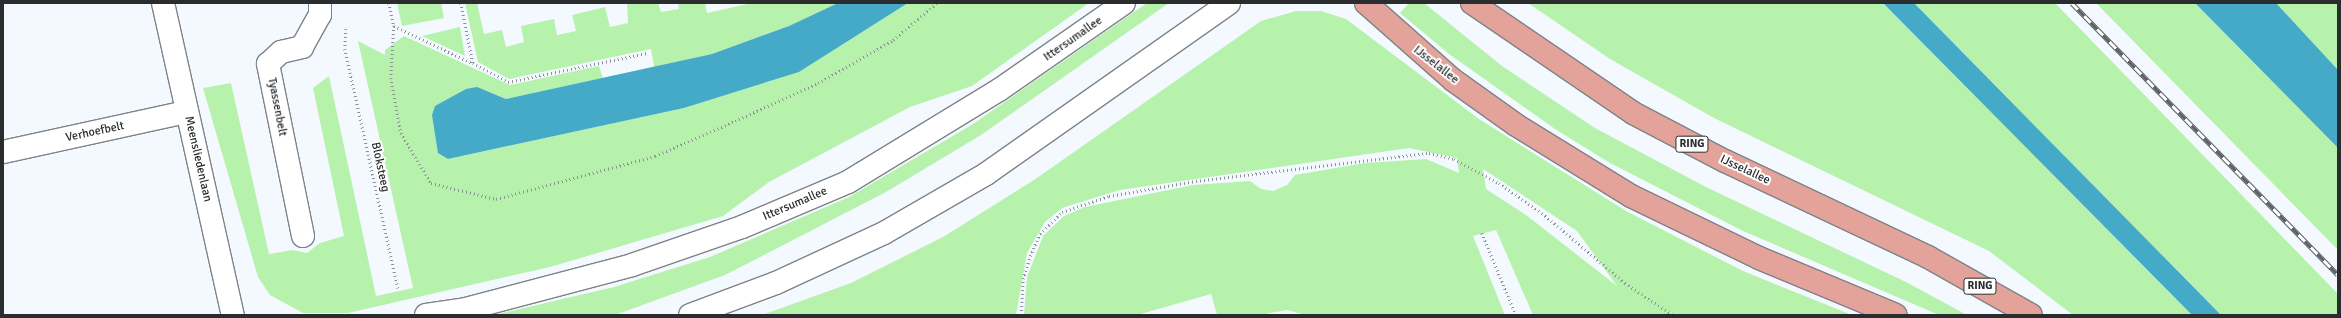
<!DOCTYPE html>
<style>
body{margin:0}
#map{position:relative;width:2341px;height:318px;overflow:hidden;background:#f3f9fe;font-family:Signika,sans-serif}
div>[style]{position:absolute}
.green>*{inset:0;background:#b7f2ad}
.water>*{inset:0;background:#44aac7}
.path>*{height:2.5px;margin-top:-1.25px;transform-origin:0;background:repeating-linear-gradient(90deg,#8d9195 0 1px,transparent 0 4px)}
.roads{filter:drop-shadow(1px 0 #7e8388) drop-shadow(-1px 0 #7e8388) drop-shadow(0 1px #7e8388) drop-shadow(0 -1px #7e8388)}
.minor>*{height:22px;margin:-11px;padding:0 11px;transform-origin:11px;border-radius:11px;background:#fff}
.major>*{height:22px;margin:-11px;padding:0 11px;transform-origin:11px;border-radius:11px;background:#e3a39a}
.rail>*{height:4.5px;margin-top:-2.25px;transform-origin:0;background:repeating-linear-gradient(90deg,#fff 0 9px,#5e6164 0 18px);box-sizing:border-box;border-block:1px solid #5e6164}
span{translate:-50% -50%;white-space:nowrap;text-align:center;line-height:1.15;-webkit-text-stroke:4px #fff;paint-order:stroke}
.shield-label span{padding:1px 3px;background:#fff;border:1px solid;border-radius:3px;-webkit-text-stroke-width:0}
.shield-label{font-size:11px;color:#2a2c2e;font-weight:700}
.street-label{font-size:12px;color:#2a2c2e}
.frame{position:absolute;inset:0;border:4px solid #2a2c2e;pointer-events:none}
</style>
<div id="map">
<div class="green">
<div style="clip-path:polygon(397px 3px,441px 3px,444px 18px,402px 26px)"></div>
<div style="clip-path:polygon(465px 3px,477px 3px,484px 34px,502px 30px,506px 47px,524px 42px,521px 26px,554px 19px,557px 35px,576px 31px,572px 15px,605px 7px,610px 27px,628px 23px,627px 3px,658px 3px,661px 12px,679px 9px,678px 3px,705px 3px,707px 13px,752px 3px,838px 3px,789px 26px,712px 54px,654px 67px,651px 49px,509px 79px,478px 62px)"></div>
<div style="clip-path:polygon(908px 3px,1089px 3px,972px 86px,910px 107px,769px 182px,723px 216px,550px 267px,348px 313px,303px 313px,270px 295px,258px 277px,203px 88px,231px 83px,269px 254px,293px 250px,307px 253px,320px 243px,344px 236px,313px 88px,329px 76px,376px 296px,413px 288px,358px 41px,385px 55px,385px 50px,404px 36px,510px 85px,599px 66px,603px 78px,506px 99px,492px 93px,466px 89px,454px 96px,448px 159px,684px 108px,799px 72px)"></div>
<div style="clip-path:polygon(1147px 3px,1169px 3px,981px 135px,886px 192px,725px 275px,615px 315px,494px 315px,614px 287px,710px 257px,849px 197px,973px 124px)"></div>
<div style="clip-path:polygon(1409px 3px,1424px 3px,1502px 66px,1595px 128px,1706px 187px,1906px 282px,1967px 315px,1939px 315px,1743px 231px,1610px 163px,1555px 129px,1449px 54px,1400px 13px)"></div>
<div style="clip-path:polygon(1528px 3px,1883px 3px,2192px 315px,2073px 315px,1989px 251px,1714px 118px,1610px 59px)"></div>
<div style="clip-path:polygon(1914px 3px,2055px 3px,2338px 294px,2338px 315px,2221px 315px)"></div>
<div style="clip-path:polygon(2096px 3px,2195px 3px,2338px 148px,2338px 250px)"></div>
<div style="clip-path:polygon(2276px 3px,2338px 3px,2338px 70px)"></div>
<div style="clip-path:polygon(evenodd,1296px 11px,1321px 11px,1346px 19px,1479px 119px,1626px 211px,1743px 271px,1852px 315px,1533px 315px,1496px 230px,1473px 236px,1505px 315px,1306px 315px,1287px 310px,1259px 315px,1217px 315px,1211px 294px,1137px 315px,1024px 315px,1027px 277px,1043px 236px,1064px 216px,1085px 207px,1193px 185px,1250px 181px,1261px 189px,1273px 191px,1287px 185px,1295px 175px,1365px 163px,1426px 159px,1459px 173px,1457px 158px,1409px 148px,1120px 190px,1062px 208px,1045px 222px,1027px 253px,1016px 315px,762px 315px,851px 283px,943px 237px,1034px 180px,1261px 21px,1296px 11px,1483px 169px,1577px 231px,1617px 286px,1526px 215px,1486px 189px,1483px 169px)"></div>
<div style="clip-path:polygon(460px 27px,465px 56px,422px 36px)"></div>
</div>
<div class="water">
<div style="clip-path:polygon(838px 3px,908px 3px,799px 72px,684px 108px,448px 159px,438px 153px,432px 115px,435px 106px,466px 89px,477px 87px,506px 99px,712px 54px,789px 26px)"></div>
<div style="clip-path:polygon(1883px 3px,1914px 3px,2221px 315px,2192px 315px)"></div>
<div style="clip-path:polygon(2195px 3px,2276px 3px,2338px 70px,2338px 148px)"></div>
</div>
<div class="path">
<div style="left:389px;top:3px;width:24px;rotate:78deg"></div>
<div style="left:394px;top:26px;width:86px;rotate:25.4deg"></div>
<div style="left:461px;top:3px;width:61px;rotate:78.7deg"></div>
<div style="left:473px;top:63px;width:40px;rotate:28deg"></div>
<div style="left:508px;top:82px;width:142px;rotate:-11.8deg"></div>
<div style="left:394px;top:26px;width:52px;rotate:93.3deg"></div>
<div style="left:391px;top:78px;width:56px;rotate:79.7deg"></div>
<div style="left:401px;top:133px;width:58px;rotate:59deg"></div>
<div style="left:431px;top:183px;width:67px;rotate:13.8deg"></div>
<div style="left:496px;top:199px;width:165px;rotate:-15.1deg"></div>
<div style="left:655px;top:156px;width:87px;rotate:-23.6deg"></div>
<div style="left:735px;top:121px;width:91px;rotate:-24.6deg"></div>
<div style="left:818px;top:83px;width:86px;rotate:-29.8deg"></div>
<div style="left:893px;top:40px;width:57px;rotate:-40.1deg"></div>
<div style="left:346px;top:29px;width:20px;rotate:93deg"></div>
<div style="left:345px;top:49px;width:245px;rotate:77.5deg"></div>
<div style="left:1482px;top:233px;width:89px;rotate:67.5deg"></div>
<div style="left:1021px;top:315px;width:36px;rotate:-87deg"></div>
<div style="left:1023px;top:279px;width:24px;rotate:-73deg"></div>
<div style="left:1030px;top:256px;width:24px;rotate:-66deg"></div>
<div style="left:1040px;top:234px;width:31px;rotate:-45deg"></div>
<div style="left:1062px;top:212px;width:50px;rotate:-18.8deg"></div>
<div style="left:1109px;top:196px;width:88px;rotate:-9.8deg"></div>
<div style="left:1196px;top:181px;width:235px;rotate:-6.9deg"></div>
<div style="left:1429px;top:153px;width:26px;rotate:13deg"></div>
<div style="left:1454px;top:159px;width:51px;rotate:28.1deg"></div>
<div style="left:1499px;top:183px;width:52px;rotate:34.9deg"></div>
<div style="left:1542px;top:213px;width:109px;rotate:40.1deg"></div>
<div style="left:1625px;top:283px;width:58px;rotate:33.7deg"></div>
</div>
<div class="roads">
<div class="minor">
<div style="left:163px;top:3px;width:320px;rotate:77.4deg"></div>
<div style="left:3px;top:152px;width:188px;rotate:-12.3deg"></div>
<div style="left:303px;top:236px;width:176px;rotate:-101.5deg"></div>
<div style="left:268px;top:64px;width:18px;rotate:-43deg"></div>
<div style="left:281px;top:52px;width:22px;rotate:-13deg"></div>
<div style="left:302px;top:47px;width:37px;rotate:-61deg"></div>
<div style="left:320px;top:15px;width:12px;rotate:-90deg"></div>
<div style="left:426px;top:315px;width:40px;rotate:-8.5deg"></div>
<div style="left:466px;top:309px;width:172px;rotate:-14.8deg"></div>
<div style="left:632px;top:265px;width:116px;rotate:-19.1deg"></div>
<div style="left:742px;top:227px;width:115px;rotate:-23deg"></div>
<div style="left:848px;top:182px;width:177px;rotate:-31.4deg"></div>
<div style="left:999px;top:90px;width:152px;rotate:-34.8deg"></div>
<div style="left:690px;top:315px;width:92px;rotate:-20.4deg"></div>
<div style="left:776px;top:283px;width:119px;rotate:-24.8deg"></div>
<div style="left:884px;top:233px;width:118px;rotate:-30deg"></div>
<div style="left:986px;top:174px;width:297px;rotate:-35.1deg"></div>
</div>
<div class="major">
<div style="left:1366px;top:3px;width:116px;rotate:41.5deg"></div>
<div style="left:1453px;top:80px;width:77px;rotate:35.5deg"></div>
<div style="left:1516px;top:125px;width:135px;rotate:31.7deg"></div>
<div style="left:1631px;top:196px;width:142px;rotate:25.8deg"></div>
<div style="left:1759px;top:258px;width:148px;rotate:22.6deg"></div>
<div style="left:1472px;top:3px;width:195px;rotate:34.3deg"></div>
<div style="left:1633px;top:113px;width:104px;rotate:27.6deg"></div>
<div style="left:1725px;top:161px;width:225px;rotate:25.3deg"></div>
<div style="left:1928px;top:257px;width:118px;rotate:29.4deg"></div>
</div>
</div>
<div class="rail">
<div style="left:2072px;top:3px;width:380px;rotate:45.6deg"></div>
</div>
<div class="shield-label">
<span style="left:1692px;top:144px">RING</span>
<span style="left:1980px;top:286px">RING</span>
</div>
<div class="street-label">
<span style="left:1073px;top:39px;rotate:-35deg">Ittersumallee</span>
<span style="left:1436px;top:65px;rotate:38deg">IJsselallee</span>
<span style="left:277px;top:107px;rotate:79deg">Tyassenbelt</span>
<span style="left:95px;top:132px;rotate:-12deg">Verhoefbelt</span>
<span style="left:198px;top:159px;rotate:77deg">Meensliedenlaan</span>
<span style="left:380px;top:167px;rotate:78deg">Bloksteeg</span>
<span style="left:1745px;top:170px;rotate:25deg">IJsselallee</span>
<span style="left:795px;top:204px;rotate:-23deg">Ittersumallee</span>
</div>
<div class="frame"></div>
</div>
